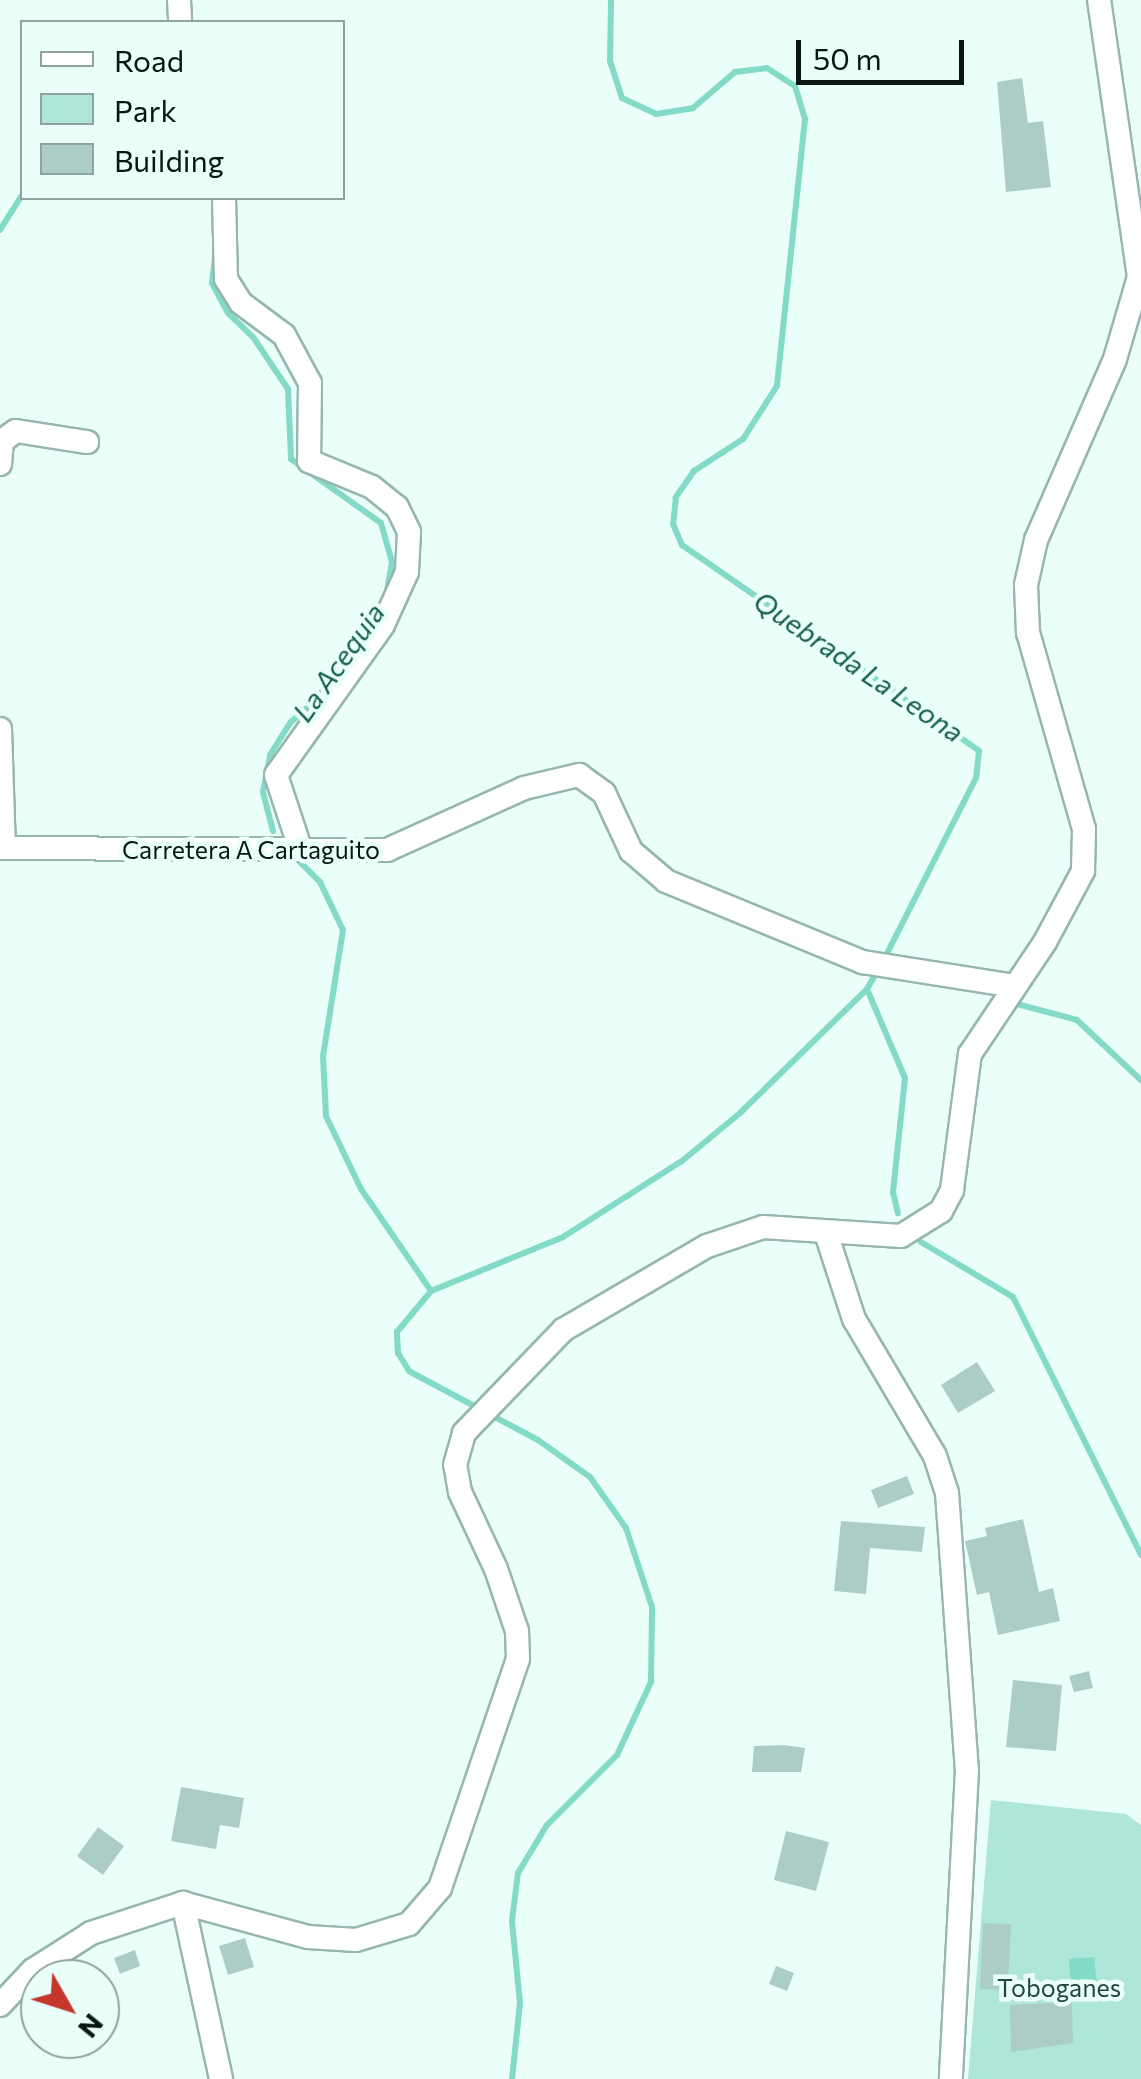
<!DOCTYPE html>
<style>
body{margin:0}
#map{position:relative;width:1141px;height:2079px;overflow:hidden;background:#eafff9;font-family:Commissioner,sans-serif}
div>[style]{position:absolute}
.green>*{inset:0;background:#aee7da}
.water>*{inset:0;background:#82dac7}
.stream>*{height:6px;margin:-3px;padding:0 3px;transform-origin:3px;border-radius:3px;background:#82dac7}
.building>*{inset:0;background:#accdc5}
.roads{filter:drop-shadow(2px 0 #96b7af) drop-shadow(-2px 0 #96b7af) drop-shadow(0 2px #96b7af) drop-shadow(0 -2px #96b7af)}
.street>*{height:22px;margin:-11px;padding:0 11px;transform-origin:11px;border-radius:11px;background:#fff}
span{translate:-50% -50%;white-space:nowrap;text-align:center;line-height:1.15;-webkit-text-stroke:9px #eafff9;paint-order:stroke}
.street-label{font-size:25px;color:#091613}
.park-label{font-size:25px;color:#1e473f}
.water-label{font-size:28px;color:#145d51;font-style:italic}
.legend{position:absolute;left:20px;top:20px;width:325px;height:180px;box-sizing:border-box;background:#eafff9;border:2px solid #90a29d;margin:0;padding:12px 18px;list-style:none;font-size:30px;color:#091613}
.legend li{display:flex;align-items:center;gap:20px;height:50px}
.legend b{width:50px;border:2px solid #90a29d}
.north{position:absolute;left:20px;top:1959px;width:100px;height:100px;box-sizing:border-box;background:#eafff9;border:2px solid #90a29d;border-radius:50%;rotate:129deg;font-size:28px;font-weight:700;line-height:40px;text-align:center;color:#091613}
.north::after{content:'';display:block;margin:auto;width:35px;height:45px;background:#c5372d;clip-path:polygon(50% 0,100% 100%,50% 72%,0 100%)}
.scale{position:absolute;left:796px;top:40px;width:168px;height:45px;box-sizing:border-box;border:5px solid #091613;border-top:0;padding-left:12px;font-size:30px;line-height:35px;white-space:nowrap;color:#091613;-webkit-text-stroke:8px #eafff9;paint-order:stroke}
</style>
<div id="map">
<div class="green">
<div style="clip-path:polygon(991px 1800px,1126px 1814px,1141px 1825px,1141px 2079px,968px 2079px)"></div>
</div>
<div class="water">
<div style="clip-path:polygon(1094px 1957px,1098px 1994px,1072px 1996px,1069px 1959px)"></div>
</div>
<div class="stream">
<div style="left:611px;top:0;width:61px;rotate:90.9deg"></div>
<div style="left:610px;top:61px;width:39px;rotate:72deg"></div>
<div style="left:622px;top:98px;width:38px;rotate:25deg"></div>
<div style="left:656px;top:114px;width:37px;rotate:-9deg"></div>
<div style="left:693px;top:108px;width:55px;rotate:-40.6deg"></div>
<div style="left:735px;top:72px;width:32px;rotate:-7deg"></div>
<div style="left:767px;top:68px;width:33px;rotate:33deg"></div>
<div style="left:795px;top:86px;width:34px;rotate:73deg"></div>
<div style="left:805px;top:119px;width:268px;rotate:96deg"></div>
<div style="left:777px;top:386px;width:63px;rotate:122.7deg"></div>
<div style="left:743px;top:439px;width:59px;rotate:146.9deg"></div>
<div style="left:694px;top:471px;width:32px;rotate:125deg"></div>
<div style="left:676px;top:497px;width:27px;rotate:96deg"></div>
<div style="left:673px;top:524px;width:23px;rotate:67deg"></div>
<div style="left:682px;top:545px;width:361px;rotate:34.7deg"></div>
<div style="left:979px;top:751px;width:27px;rotate:96deg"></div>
<div style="left:976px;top:778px;width:203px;rotate:116.9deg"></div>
<div style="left:0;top:230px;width:41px;rotate:-57.8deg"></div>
<div style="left:215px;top:258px;width:25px;rotate:97deg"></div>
<div style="left:212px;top:283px;width:34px;rotate:62deg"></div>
<div style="left:228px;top:313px;width:35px;rotate:44deg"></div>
<div style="left:253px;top:337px;width:63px;rotate:56.1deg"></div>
<div style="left:288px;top:389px;width:70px;rotate:87.5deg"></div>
<div style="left:291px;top:459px;width:110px;rotate:35.4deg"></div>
<div style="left:381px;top:523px;width:41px;rotate:74.2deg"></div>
<div style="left:392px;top:562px;width:35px;rotate:100deg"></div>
<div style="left:273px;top:831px;width:40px;rotate:-104.4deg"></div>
<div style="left:263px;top:792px;width:38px;rotate:-79deg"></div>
<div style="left:270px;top:755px;width:39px;rotate:-58deg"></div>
<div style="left:291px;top:722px;width:36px;rotate:-42deg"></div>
<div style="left:297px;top:859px;width:33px;rotate:45deg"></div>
<div style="left:320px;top:882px;width:53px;rotate:64.4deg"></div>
<div style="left:343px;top:930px;width:128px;rotate:99deg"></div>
<div style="left:323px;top:1056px;width:60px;rotate:87.1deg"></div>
<div style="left:326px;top:1116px;width:81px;rotate:64.4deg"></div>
<div style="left:361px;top:1189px;width:124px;rotate:55.5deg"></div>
<div style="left:867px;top:989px;width:97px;rotate:66.9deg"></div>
<div style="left:905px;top:1078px;width:115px;rotate:96deg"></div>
<div style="left:893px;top:1192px;width:22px;rotate:77deg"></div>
<div style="left:1017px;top:1004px;width:62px;rotate:14.9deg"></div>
<div style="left:1077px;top:1020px;width:88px;rotate:43.2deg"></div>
<div style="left:921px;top:1242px;width:107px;rotate:30.9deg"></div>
<div style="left:1013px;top:1297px;width:288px;rotate:63.6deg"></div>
<div style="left:512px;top:2079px;width:76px;rotate:-84deg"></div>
<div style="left:520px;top:2003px;width:82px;rotate:-95.6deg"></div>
<div style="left:512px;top:1921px;width:48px;rotate:-82.9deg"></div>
<div style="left:518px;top:1873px;width:56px;rotate:-58.9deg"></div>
<div style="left:547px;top:1825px;width:99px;rotate:-45deg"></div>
<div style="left:617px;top:1755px;width:81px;rotate:-65deg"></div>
<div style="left:651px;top:1682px;width:75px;rotate:-89.2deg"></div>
<div style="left:652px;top:1607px;width:83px;rotate:-108.2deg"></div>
<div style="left:626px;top:1528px;width:62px;rotate:-125.2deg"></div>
<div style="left:590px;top:1477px;width:64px;rotate:-144.6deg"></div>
<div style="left:538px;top:1440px;width:146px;rotate:-151.9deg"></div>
<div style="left:409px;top:1371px;width:21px;rotate:-121deg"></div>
<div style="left:398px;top:1353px;width:21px;rotate:-93deg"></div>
<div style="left:397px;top:1332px;width:53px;rotate:-50.3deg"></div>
<div style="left:431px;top:1291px;width:143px;rotate:-22.2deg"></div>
<div style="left:563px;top:1237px;width:141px;rotate:-32.6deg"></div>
<div style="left:682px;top:1161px;width:75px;rotate:-39.6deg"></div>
<div style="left:740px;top:1113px;width:177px;rotate:-44.3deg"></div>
<div style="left:867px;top:989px;width:22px;rotate:-60deg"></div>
</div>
<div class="building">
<div style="clip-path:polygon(1022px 78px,1028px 123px,1043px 121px,1051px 187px,1006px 192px,997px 82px)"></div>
<div style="clip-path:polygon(977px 1362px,995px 1391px,958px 1413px,941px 1385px)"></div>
<div style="clip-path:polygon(907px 1476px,914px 1494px,878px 1508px,871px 1490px)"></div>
<div style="clip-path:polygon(1023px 1519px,1039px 1592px,1053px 1588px,1060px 1621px,998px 1635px,989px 1592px,977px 1595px,965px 1541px,987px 1536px,985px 1528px)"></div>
<div style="clip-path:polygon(841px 1521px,925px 1527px,922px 1552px,870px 1548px,866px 1594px,834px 1591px)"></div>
<div style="clip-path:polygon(1089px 1671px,1093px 1688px,1074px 1692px,1069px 1676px)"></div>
<div style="clip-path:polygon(1013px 1680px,1062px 1685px,1056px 1751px,1006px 1747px)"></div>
<div style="clip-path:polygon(784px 1745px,805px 1748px,801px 1772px,752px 1772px,754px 1746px)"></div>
<div style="clip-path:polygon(181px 1787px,244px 1798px,239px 1828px,220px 1825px,216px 1849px,171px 1841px)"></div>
<div style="clip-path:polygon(98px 1827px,124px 1846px,103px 1875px,77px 1856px)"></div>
<div style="clip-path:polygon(786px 1831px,829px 1842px,816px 1891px,774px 1880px)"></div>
<div style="clip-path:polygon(983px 1923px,1011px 1924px,1008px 1990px,980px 1989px)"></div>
<div style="clip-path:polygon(245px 1938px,254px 1967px,228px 1975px,219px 1946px)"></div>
<div style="clip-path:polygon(135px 1950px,140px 1966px,120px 1974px,114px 1958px)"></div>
<div style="clip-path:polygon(776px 1966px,794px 1973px,787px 1991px,769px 1984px)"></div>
<div style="clip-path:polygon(1072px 2002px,1073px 2043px,1011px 2052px,1010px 2005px)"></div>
</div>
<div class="roads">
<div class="street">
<div style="left:179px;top:0;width:22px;rotate:87deg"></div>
<div style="left:224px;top:198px;width:81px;rotate:88.6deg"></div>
<div style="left:226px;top:279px;width:28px;rotate:58deg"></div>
<div style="left:241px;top:303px;width:54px;rotate:36.7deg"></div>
<div style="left:284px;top:335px;width:55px;rotate:61.6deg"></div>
<div style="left:310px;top:383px;width:78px;rotate:90.7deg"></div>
<div style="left:309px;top:461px;width:68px;rotate:22.4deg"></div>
<div style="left:372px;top:487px;width:32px;rotate:39deg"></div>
<div style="left:397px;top:507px;width:28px;rotate:64deg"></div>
<div style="left:409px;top:532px;width:40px;rotate:92.9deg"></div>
<div style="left:407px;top:572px;width:58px;rotate:114.4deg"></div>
<div style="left:383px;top:625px;width:184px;rotate:125.5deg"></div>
<div style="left:276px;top:775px;width:74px;rotate:71.8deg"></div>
<div style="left:0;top:464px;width:23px;rotate:-85deg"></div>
<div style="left:2px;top:441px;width:17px;rotate:-36deg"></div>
<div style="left:16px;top:431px;width:72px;rotate:8.8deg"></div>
<div style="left:0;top:729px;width:119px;rotate:88.1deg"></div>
<div style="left:0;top:848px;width:387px;rotate:0.3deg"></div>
<div style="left:387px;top:850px;width:150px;rotate:-24.3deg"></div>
<div style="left:524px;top:788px;width:57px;rotate:-13.3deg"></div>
<div style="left:579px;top:775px;width:31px;rotate:36deg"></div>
<div style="left:604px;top:793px;width:64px;rotate:65deg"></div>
<div style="left:631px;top:851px;width:46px;rotate:40.6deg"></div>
<div style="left:666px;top:881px;width:213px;rotate:22.4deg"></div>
<div style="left:863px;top:962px;width:153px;rotate:9deg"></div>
<div style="left:826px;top:1233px;width:90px;rotate:72deg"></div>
<div style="left:854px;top:1319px;width:159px;rotate:59.4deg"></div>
<div style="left:935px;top:1456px;width:39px;rotate:72deg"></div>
<div style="left:947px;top:1493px;width:278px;rotate:85.9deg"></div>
<div style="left:967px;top:1770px;width:309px;rotate:93deg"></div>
<div style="left:183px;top:1903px;width:180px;rotate:77.8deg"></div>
<div style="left:0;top:2005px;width:48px;rotate:-46.7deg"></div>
<div style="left:33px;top:1970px;width:69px;rotate:-32.5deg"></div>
<div style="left:91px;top:1933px;width:97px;rotate:-18.1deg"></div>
<div style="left:183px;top:1903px;width:130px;rotate:15.2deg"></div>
<div style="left:308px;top:1937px;width:48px;rotate:3.6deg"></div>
<div style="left:356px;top:1940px;width:55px;rotate:-16.8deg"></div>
<div style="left:409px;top:1924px;width:48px;rotate:-49.3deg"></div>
<div style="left:440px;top:1888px;width:242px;rotate:-71.2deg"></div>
<div style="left:518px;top:1659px;width:28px;rotate:-92deg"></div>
<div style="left:517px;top:1631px;width:65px;rotate:-108.7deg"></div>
<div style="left:496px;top:1569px;width:85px;rotate:-115.1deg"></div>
<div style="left:460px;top:1492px;width:27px;rotate:-100deg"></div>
<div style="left:455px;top:1465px;width:33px;rotate:-74deg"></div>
<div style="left:464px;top:1433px;width:143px;rotate:-46.1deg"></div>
<div style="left:563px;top:1330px;width:167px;rotate:-30.3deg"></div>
<div style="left:707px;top:1246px;width:59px;rotate:-18.7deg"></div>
<div style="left:763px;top:1227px;width:138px;rotate:3.7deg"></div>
<div style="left:901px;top:1236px;width:47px;rotate:-32deg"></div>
<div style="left:941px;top:1211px;width:24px;rotate:-62deg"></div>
<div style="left:952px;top:1190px;width:137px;rotate:-82.5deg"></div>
<div style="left:970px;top:1054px;width:135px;rotate:-56.2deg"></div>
<div style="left:1045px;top:942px;width:81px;rotate:-61.8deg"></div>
<div style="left:1083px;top:871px;width:42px;rotate:-88.6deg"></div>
<div style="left:1084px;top:829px;width:204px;rotate:-105.9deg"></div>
<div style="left:1028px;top:633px;width:48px;rotate:-92.4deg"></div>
<div style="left:1026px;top:585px;width:46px;rotate:-77.5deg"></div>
<div style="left:1036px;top:540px;width:197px;rotate:-66.4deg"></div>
<div style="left:1115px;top:359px;width:85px;rotate:-73.7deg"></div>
<div style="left:1139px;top:277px;width:280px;rotate:-98.2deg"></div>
</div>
</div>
<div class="street-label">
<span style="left:251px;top:849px">Carretera A Cartaguito</span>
</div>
<div class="park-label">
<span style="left:1059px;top:1987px">Toboganes</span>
</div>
<div class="water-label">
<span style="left:338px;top:662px;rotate:-55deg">La Acequia</span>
<span style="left:859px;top:666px;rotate:34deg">Quebrada La Leona</span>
</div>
<ul class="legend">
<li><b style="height:12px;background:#fff"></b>Road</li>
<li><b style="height:28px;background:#aee7da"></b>Park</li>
<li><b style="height:28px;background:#accdc5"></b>Building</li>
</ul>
<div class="north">N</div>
<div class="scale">50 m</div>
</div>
